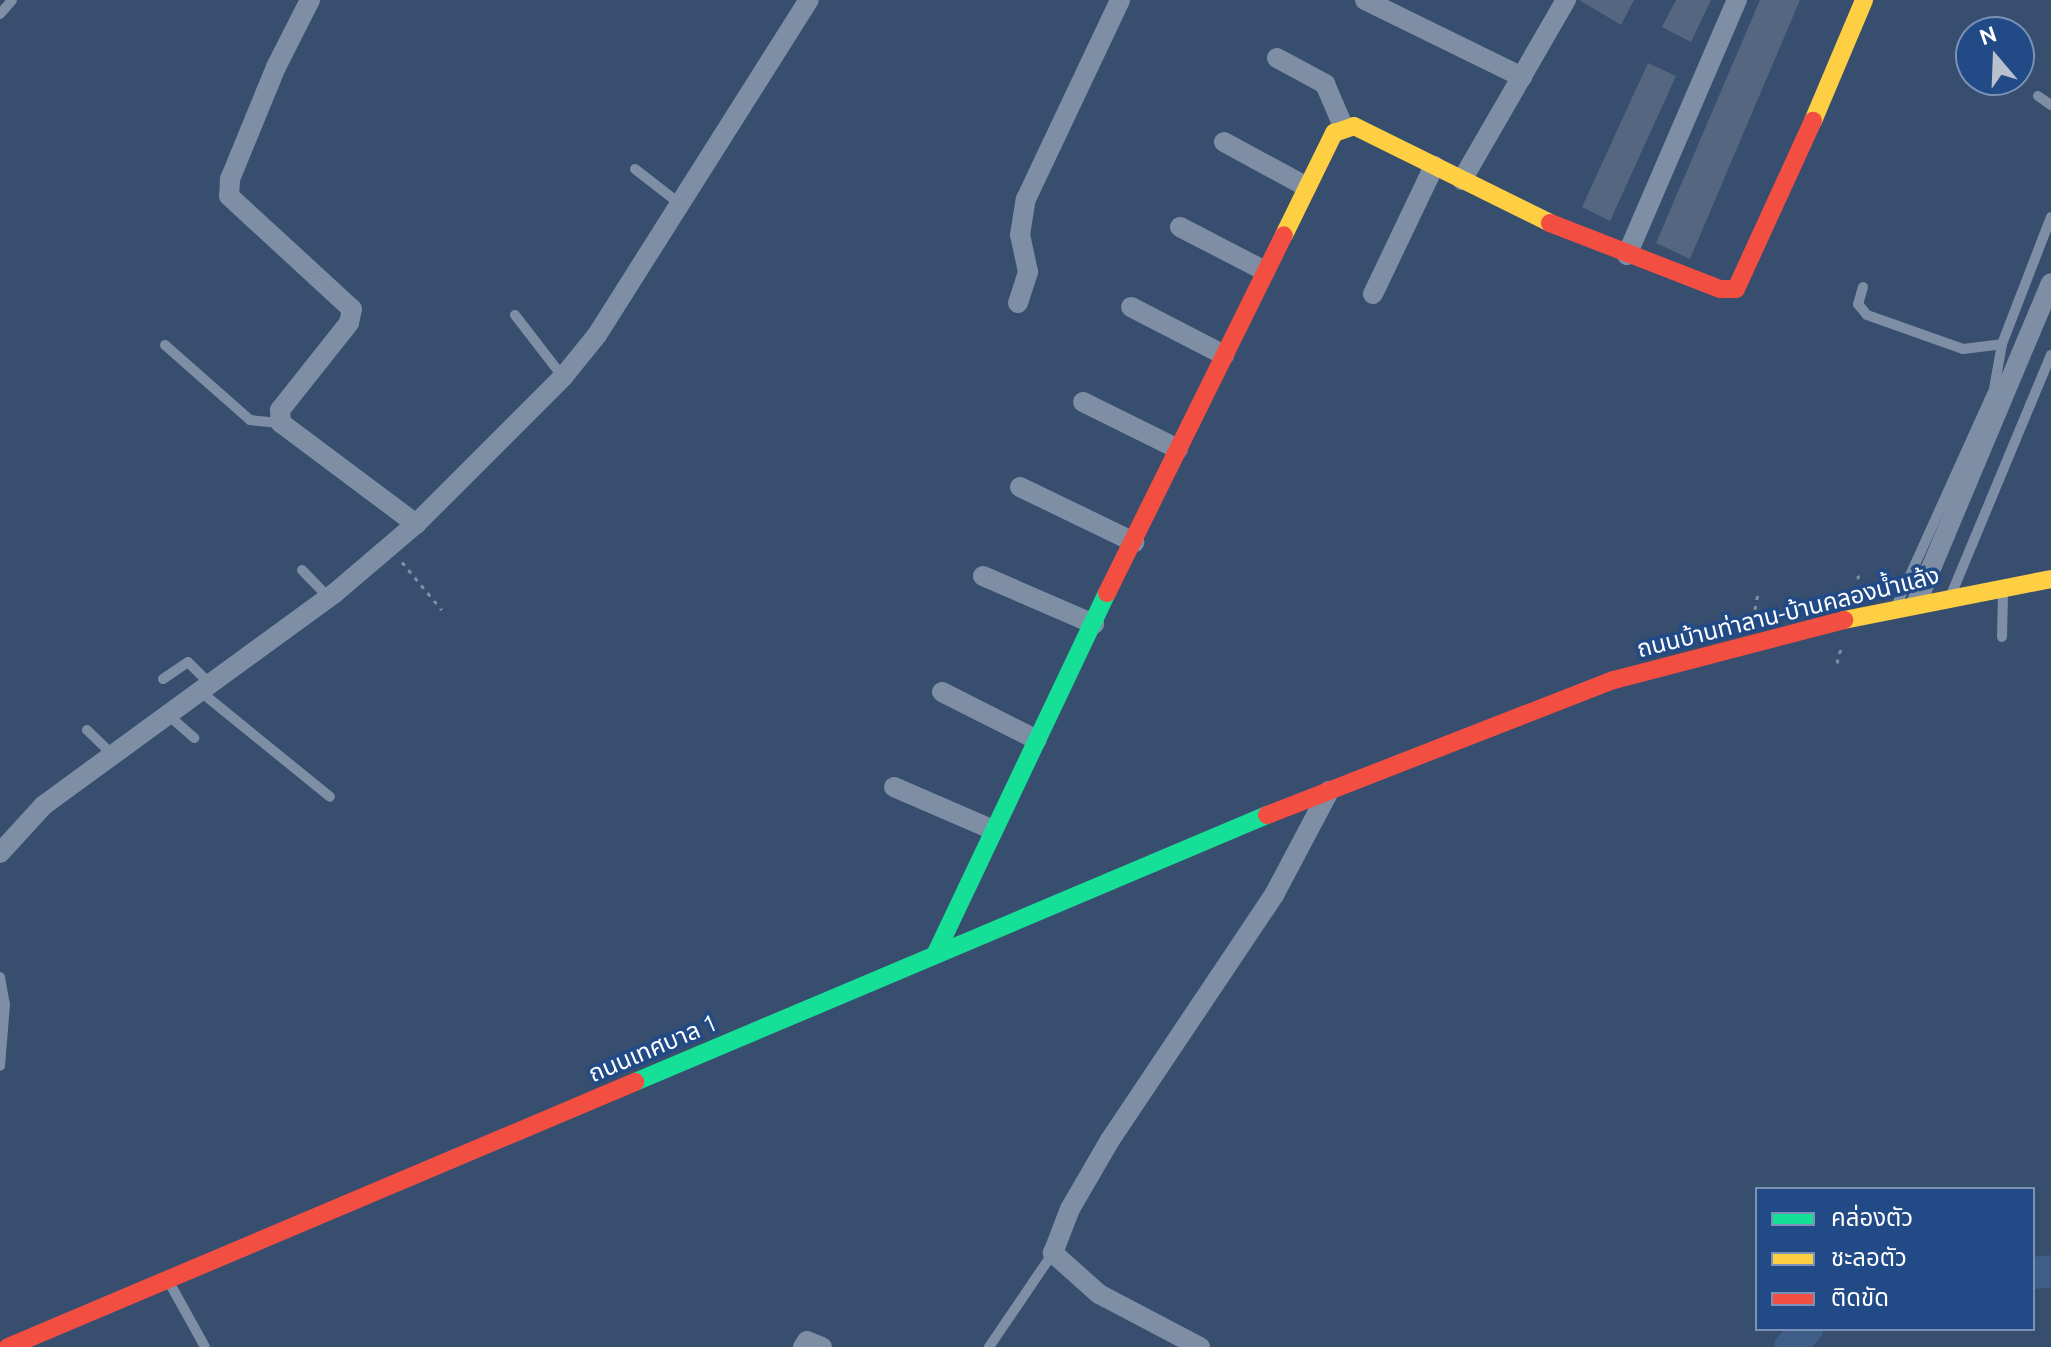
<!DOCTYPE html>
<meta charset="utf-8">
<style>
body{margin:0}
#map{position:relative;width:2051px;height:1347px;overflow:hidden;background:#384e6f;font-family:Ubuntu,"Noto Sans Thai",sans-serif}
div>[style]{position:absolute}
.river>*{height:32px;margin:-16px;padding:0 16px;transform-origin:16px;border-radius:16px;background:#3f5d87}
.building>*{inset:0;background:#546680}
.path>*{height:3px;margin-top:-1.5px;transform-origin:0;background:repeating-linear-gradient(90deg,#7e8ea5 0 4px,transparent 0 10px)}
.lane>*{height:10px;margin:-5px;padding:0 5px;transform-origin:5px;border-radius:5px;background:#7e8ea5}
.street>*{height:20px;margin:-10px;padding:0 10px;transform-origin:10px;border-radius:10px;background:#7e8ea5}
.fast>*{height:18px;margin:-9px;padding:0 9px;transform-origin:9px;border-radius:9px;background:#16e098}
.slow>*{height:18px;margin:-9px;padding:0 9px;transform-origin:9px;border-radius:9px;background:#ffcf43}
.jam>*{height:18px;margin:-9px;padding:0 9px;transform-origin:9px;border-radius:9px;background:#f24e42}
span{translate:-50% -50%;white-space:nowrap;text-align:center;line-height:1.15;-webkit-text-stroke:7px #214a86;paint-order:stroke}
.street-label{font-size:24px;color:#fff}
.legend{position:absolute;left:1755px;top:1187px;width:280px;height:144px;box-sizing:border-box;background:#214a86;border:2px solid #7a92b6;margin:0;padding:10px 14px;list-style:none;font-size:24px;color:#fff}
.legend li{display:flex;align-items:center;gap:16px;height:40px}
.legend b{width:40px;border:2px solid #7a92b6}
.north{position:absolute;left:1955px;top:16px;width:80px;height:80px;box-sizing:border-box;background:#214a86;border:2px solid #7a92b6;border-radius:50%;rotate:341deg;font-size:22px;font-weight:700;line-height:32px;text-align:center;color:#fff}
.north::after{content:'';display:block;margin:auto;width:28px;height:36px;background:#b9c1cd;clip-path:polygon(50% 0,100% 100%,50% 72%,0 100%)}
</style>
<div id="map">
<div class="river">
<div style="left:2033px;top:1273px;width:18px;rotate:-6deg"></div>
<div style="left:1790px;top:1347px;width:25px;rotate:-47deg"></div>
</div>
<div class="building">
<div style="clip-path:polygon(1579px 0,1634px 0,1621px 25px)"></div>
<div style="clip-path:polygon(1676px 0,1711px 0,1691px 42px,1662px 27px)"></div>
<div style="clip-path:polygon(1760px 0,1800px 0,1690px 259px,1656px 243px)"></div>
<div style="clip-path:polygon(1648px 63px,1676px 76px,1610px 221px,1582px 207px)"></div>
</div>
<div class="path">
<div style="left:402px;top:562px;width:62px;rotate:50.2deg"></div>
<div style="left:1858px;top:575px;width:16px;rotate:83deg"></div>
<div style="left:1753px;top:619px;width:26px;rotate:-79deg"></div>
<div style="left:1837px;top:663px;width:20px;rotate:-75deg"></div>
</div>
<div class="lane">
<div style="left:0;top:14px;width:18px;rotate:-49deg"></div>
<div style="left:2038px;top:96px;width:16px;rotate:35deg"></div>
<div style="left:635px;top:169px;width:57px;rotate:37.9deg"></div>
<div style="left:1863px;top:287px;width:18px;rotate:106deg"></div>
<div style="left:1858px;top:304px;width:14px;rotate:51deg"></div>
<div style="left:1867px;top:315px;width:102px;rotate:19.5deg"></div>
<div style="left:1963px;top:349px;width:39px;rotate:-7deg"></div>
<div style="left:515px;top:315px;width:78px;rotate:52.3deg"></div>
<div style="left:165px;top:345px;width:113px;rotate:41.4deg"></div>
<div style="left:250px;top:420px;width:31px;rotate:6deg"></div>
<div style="left:302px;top:570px;width:39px;rotate:46deg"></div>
<div style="left:1951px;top:595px;width:260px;rotate:-67.4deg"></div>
<div style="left:1898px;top:602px;width:234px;rotate:-65.7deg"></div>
<div style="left:1994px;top:389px;width:46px;rotate:-79.9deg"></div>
<div style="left:2002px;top:344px;width:136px;rotate:-68.9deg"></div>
<div style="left:2002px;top:637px;width:45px;rotate:-88.7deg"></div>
<div style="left:163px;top:679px;width:30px;rotate:-34deg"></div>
<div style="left:188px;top:662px;width:33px;rotate:45deg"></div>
<div style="left:201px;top:692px;width:166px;rotate:39.1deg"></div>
<div style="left:168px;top:715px;width:35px;rotate:41deg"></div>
<div style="left:87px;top:730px;width:36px;rotate:44deg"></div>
<div style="left:0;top:977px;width:27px;rotate:80deg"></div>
<div style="left:5px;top:1004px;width:62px;rotate:94.6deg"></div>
<div style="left:169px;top:1282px;width:74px;rotate:61deg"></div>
<div style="left:989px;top:1347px;width:114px;rotate:-55.8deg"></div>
</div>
<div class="street">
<div style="left:310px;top:0;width:75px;rotate:116.9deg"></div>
<div style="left:276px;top:67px;width:121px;rotate:112.3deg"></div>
<div style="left:230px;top:179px;width:17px;rotate:93deg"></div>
<div style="left:229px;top:196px;width:167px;rotate:42.6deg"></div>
<div style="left:352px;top:309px;width:14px;rotate:102deg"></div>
<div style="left:349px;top:323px;width:111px;rotate:128.4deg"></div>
<div style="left:280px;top:410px;width:13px;rotate:86deg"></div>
<div style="left:281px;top:423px;width:169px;rotate:36.8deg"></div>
<div style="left:1365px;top:0;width:175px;rotate:26.1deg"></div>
<div style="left:1277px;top:58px;width:55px;rotate:28.4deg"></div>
<div style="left:1325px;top:84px;width:46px;rotate:66.8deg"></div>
<div style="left:1224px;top:142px;width:94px;rotate:28.5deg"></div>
<div style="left:1462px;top:180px;width:208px;rotate:-60deg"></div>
<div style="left:1180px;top:227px;width:96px;rotate:27.4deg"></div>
<div style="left:1627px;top:255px;width:278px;rotate:-66.7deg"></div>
<div style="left:1373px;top:294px;width:142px;rotate:-64.5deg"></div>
<div style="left:1018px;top:303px;width:33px;rotate:-72deg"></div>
<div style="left:1028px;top:272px;width:38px;rotate:-102deg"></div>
<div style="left:1020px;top:235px;width:36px;rotate:-81deg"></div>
<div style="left:1026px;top:199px;width:220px;rotate:-64.7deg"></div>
<div style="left:1131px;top:307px;width:105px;rotate:27.3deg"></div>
<div style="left:1083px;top:402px;width:106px;rotate:26.3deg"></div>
<div style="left:1020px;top:487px;width:127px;rotate:25.8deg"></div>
<div style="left:983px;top:576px;width:121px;rotate:23.4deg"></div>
<div style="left:1916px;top:604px;width:348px;rotate:-67.2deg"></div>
<div style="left:942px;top:692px;width:106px;rotate:26.8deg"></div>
<div style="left:894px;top:787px;width:106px;rotate:23.4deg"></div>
<div style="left:0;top:853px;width:65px;rotate:-47.5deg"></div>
<div style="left:44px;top:805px;width:361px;rotate:-36.1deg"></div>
<div style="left:336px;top:592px;width:105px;rotate:-40.4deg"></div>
<div style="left:416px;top:524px;width:208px;rotate:-45deg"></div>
<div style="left:563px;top:377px;width:54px;rotate:-51deg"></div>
<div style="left:597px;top:335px;width:396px;rotate:-57.7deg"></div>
<div style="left:803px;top:1347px;width:7px;rotate:-56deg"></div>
<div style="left:807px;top:1341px;width:16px;rotate:22deg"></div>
<div style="left:1200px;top:1347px;width:114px;rotate:-152.3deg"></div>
<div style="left:1099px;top:1294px;width:62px;rotate:-138.3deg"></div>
<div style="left:1053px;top:1253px;width:47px;rotate:-68.9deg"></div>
<div style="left:1070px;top:1209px;width:80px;rotate:-59.9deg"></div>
<div style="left:1110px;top:1140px;width:295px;rotate:-56.2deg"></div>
<div style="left:1274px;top:895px;width:118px;rotate:-62.1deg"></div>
</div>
<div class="fast">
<div style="left:935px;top:955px;width:401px;rotate:-64.6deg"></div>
<div style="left:635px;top:1082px;width:686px;rotate:-22.9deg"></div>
</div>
<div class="slow">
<div style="left:1813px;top:121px;width:131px;rotate:-67.1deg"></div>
<div style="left:1284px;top:235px;width:114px;rotate:-63.9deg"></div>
<div style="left:1334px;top:133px;width:21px;rotate:-19deg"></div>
<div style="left:1354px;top:126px;width:219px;rotate:26.3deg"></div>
<div style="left:1844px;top:620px;width:211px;rotate:-11.2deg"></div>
</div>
<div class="jam">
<div style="left:1550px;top:223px;width:182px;rotate:21.2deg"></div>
<div style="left:1720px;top:289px;width:16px"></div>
<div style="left:1736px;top:289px;width:185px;rotate:-65.4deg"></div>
<div style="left:1107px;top:593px;width:399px;rotate:-63.7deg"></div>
<div style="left:1267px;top:815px;width:372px;rotate:-21.3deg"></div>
<div style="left:1614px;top:680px;width:238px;rotate:-14.6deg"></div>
<div style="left:8px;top:1347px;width:681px;rotate:-22.91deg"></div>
</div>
<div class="street-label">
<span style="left:1788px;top:612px;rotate:-14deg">ถนนบ้านท่าลาน-บ้านคลองน้ำแล้ง</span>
<span style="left:653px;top:1048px;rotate:-23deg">ถนนเทศบาล 1</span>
</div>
<ul class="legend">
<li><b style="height:10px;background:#16e098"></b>คล่องตัว</li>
<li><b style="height:10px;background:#ffcf43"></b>ชะลอตัว</li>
<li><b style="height:10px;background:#f24e42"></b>ติดขัด</li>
</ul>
<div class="north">N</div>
</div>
